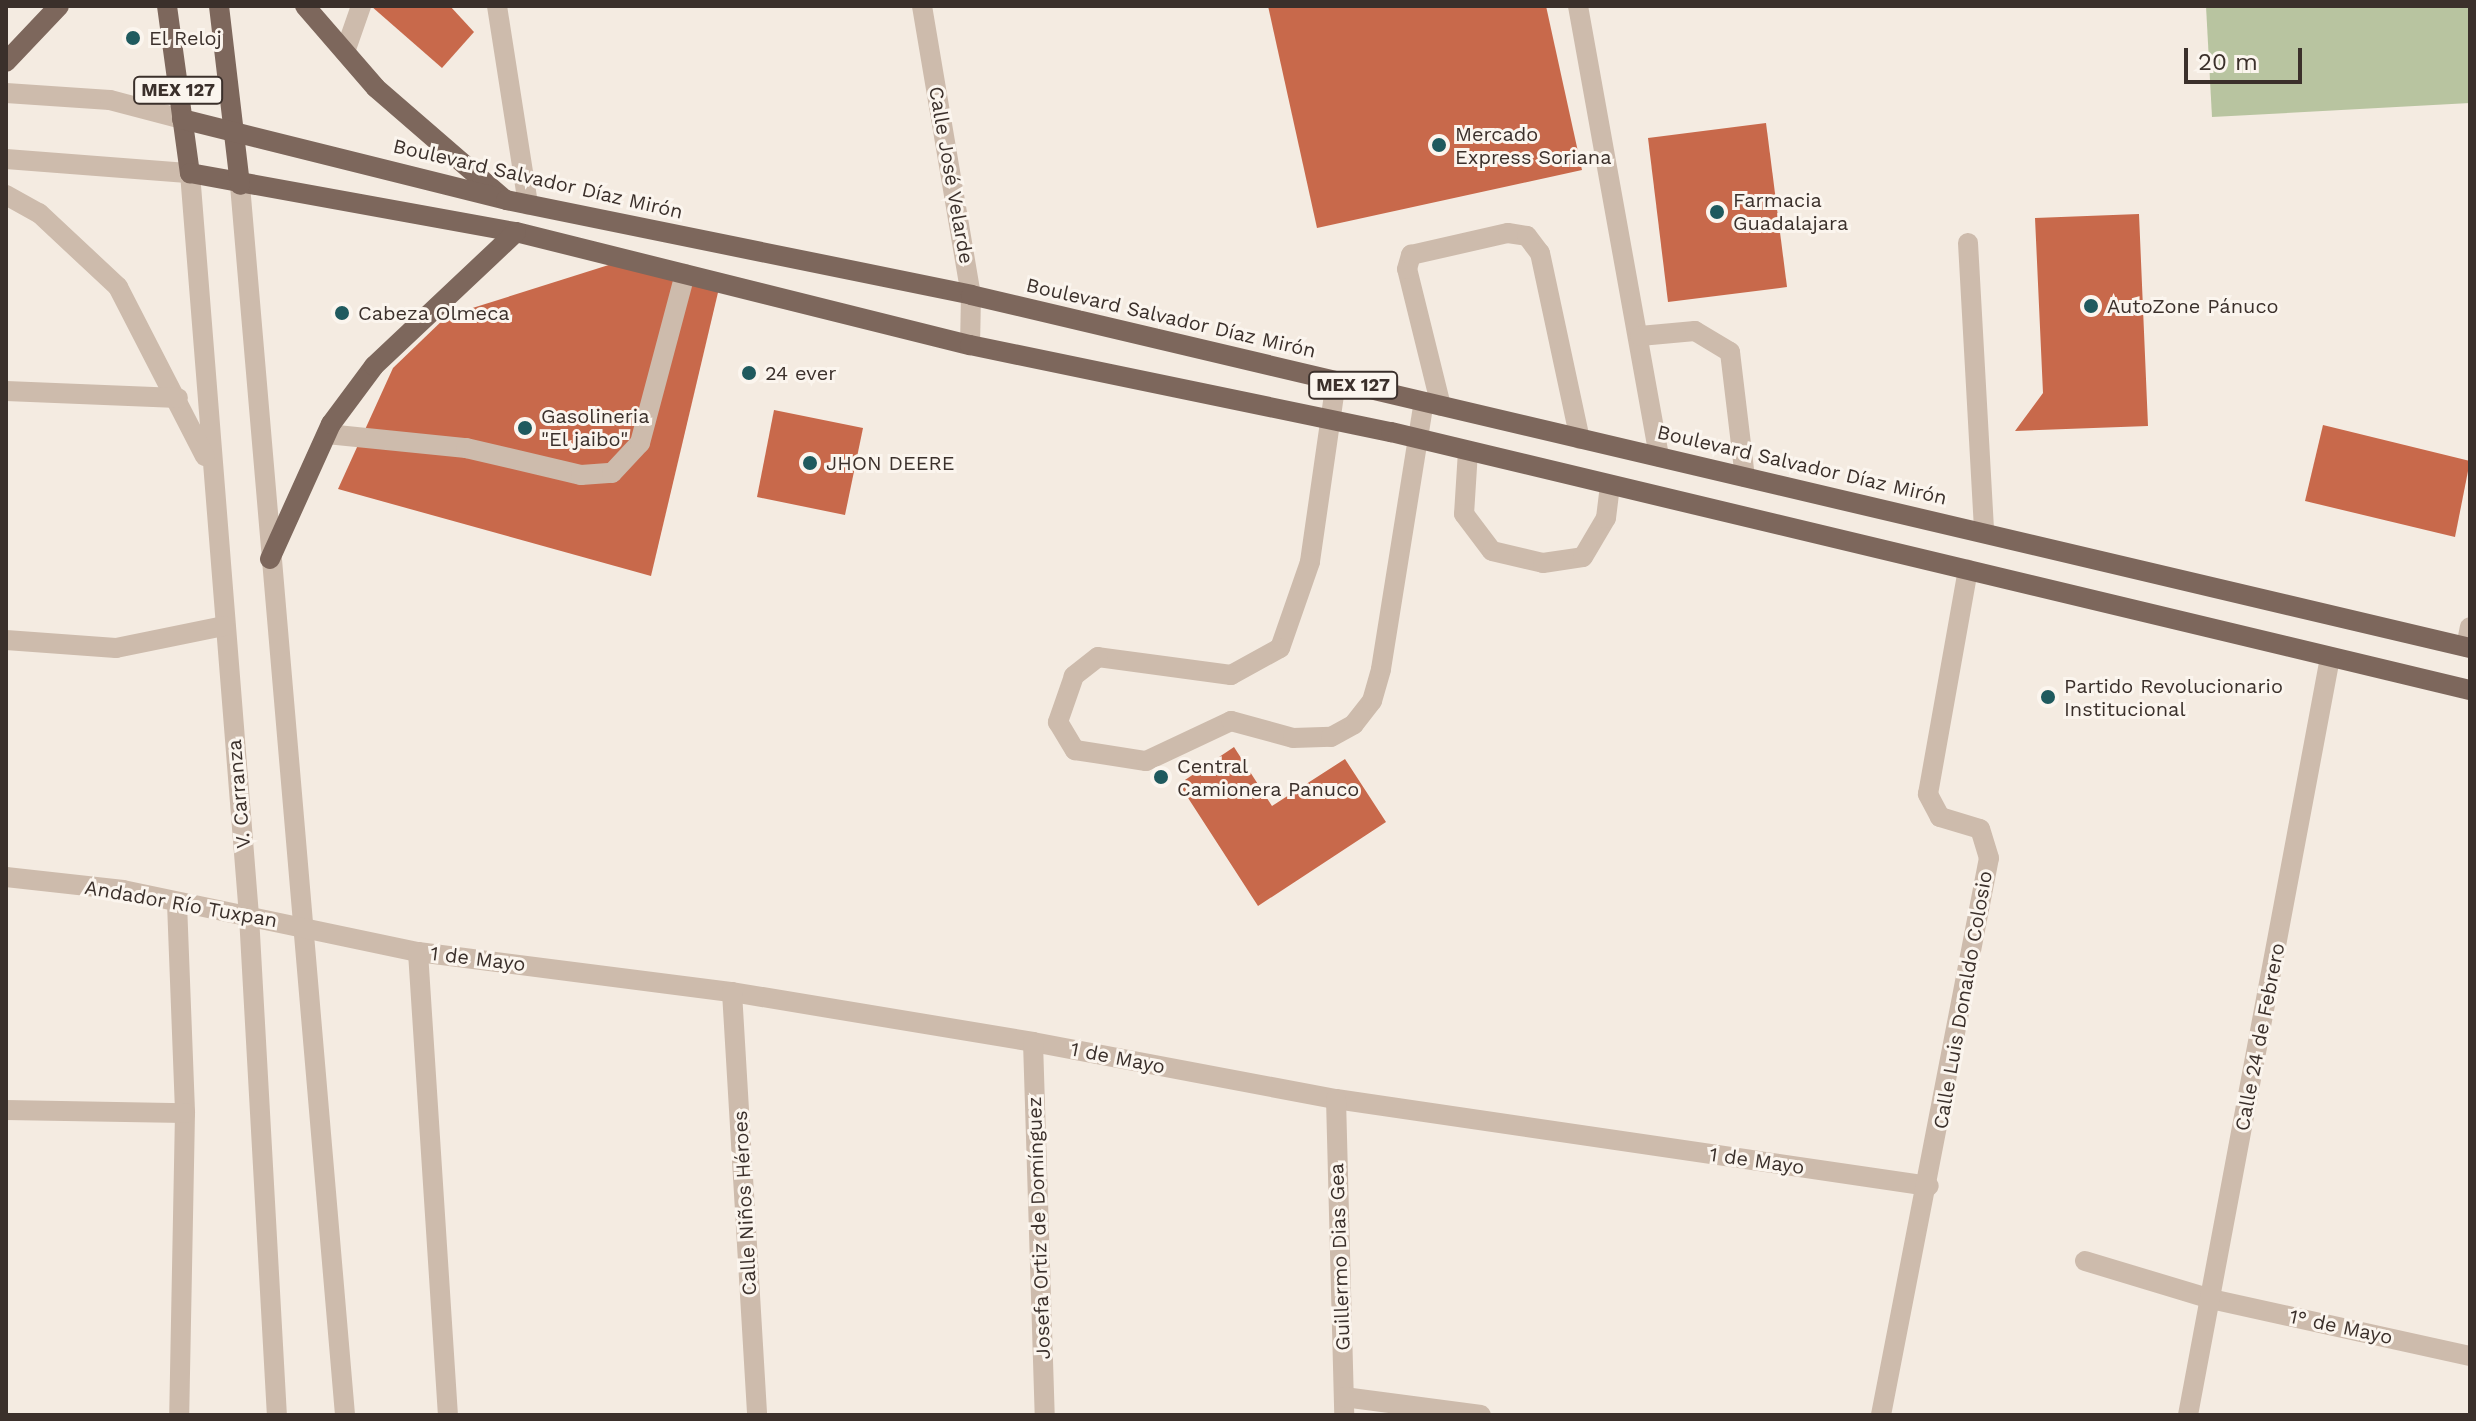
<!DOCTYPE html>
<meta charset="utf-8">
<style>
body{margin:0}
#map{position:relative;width:2476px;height:1421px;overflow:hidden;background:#f4ebe1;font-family:"Work Sans",sans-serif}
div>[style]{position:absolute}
.green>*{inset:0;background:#b8c4a0}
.building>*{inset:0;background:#c8694b}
.minor>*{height:20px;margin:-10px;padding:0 10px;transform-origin:10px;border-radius:10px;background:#cdbbac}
.major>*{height:20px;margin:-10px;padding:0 10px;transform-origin:10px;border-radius:10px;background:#7d675c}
.dots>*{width:22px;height:22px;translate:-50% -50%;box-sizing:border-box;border:4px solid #fbf5ee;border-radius:50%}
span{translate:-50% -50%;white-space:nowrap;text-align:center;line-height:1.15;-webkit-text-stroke:6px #fbf5ee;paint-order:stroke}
.shield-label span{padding:2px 6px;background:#fbf5ee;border:2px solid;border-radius:6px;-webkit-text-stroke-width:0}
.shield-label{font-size:18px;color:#3b302b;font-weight:700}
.poi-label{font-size:20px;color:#3b302b}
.left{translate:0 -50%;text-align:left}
.street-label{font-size:20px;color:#3b302b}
.frame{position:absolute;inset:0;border:8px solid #3b302b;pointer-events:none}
.scale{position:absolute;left:2184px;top:48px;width:118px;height:36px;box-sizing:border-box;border:4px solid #3b302b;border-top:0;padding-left:10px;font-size:24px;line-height:28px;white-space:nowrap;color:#3b302b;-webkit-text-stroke:6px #fbf5ee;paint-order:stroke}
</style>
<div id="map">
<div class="green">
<div style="clip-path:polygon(2206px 6px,2470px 6px,2470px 103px,2212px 117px)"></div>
</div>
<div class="building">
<div style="clip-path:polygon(371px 6px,450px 6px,474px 32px,442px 68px)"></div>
<div style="clip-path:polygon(1268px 6px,1546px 6px,1582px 170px,1317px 228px)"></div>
<div style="clip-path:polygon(1766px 123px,1787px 287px,1668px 302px,1648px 138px)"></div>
<div style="clip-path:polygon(2139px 214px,2148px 426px,2015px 431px,2043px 393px,2035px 218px)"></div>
<div style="clip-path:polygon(615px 263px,720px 284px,651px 576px,338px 489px,393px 368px,447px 316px)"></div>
<div style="clip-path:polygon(774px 410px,863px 428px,845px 515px,757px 497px)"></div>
<div style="clip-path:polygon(2323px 425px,2470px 461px,2455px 537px,2305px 501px)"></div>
<div style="clip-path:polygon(1234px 747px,1272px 806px,1345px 759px,1386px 822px,1258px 906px,1179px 784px)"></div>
</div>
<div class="minor">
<div style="left:497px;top:6px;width:201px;rotate:81.1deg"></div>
<div style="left:922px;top:6px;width:293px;rotate:80.4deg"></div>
<div style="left:971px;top:295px;width:50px;rotate:91.1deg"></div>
<div style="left:1578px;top:6px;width:458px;rotate:79.8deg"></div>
<div style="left:345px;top:52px;width:49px;rotate:-70.8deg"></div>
<div style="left:6px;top:93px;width:104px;rotate:3.9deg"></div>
<div style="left:110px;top:100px;width:74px;rotate:14.8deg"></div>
<div style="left:6px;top:159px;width:185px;rotate:4.4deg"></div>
<div style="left:190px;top:173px;width:745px;rotate:85.46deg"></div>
<div style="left:249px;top:916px;width:500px;rotate:86.8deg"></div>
<div style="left:240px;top:185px;width:1234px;rotate:85.12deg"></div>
<div style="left:6px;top:195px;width:38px;rotate:29deg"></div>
<div style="left:39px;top:213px;width:108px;rotate:43.1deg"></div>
<div style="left:118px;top:287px;width:190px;rotate:62.8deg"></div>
<div style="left:1968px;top:243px;width:288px;rotate:86.8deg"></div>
<div style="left:1640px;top:336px;width:55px;rotate:-5.2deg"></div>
<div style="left:1695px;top:331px;width:41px;rotate:31deg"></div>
<div style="left:1730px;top:352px;width:126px;rotate:83.2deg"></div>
<div style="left:1336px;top:381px;width:183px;rotate:98.2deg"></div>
<div style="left:1310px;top:562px;width:91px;rotate:109.2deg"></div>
<div style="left:1280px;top:648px;width:56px;rotate:151.1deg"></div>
<div style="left:1231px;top:675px;width:134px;rotate:-172.3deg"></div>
<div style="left:1098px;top:657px;width:31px;rotate:142deg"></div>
<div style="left:1074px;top:676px;width:49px;rotate:109.2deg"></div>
<div style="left:1058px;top:722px;width:33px;rotate:59deg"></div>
<div style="left:1075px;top:750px;width:72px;rotate:8.8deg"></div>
<div style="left:1146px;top:761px;width:94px;rotate:-25.2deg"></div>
<div style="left:1231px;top:721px;width:64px;rotate:15.3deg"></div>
<div style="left:1293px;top:738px;width:38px;rotate:-2deg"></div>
<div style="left:1331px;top:737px;width:26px;rotate:-29deg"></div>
<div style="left:1354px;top:724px;width:29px;rotate:-52deg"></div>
<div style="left:1372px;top:701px;width:33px;rotate:-74deg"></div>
<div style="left:1381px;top:669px;width:270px;rotate:-80.9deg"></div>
<div style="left:6px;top:391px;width:172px;rotate:2.3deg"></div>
<div style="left:1441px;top:406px;width:141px;rotate:-103.9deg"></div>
<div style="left:1407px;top:269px;width:15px;rotate:-74deg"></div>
<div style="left:1411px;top:255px;width:99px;rotate:-12.8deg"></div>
<div style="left:1508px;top:233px;width:19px;rotate:9deg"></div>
<div style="left:1527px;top:236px;width:21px;rotate:53deg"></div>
<div style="left:1540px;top:253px;width:190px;rotate:77.9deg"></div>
<div style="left:327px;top:434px;width:140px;rotate:5.8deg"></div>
<div style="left:466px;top:448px;width:118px;rotate:13.2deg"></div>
<div style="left:581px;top:475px;width:31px;rotate:-4deg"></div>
<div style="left:612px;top:473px;width:41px;rotate:-47deg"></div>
<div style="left:640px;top:443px;width:175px;rotate:-75.1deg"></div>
<div style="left:1468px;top:451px;width:63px;rotate:93.6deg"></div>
<div style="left:1464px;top:514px;width:46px;rotate:52.9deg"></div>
<div style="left:1492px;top:551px;width:52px;rotate:13.2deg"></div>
<div style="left:1543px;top:563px;width:40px;rotate:-8.5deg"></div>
<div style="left:1583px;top:557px;width:45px;rotate:-59.5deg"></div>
<div style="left:1606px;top:518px;width:33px;rotate:-83deg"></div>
<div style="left:6px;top:640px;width:110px;rotate:4.2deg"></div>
<div style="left:116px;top:648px;width:110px;rotate:-11.5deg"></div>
<div style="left:2466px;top:647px;width:20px;rotate:-79deg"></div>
<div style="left:6px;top:877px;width:118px;rotate:6.3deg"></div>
<div style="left:123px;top:890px;width:301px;rotate:11.9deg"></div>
<div style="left:418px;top:952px;width:317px;rotate:7.3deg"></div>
<div style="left:732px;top:992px;width:305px;rotate:9.4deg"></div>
<div style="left:1033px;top:1042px;width:308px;rotate:10.7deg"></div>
<div style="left:1336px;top:1099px;width:599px;rotate:8.35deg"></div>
<div style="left:177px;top:903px;width:210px;rotate:87.8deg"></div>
<div style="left:185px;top:1113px;width:302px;rotate:91.1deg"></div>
<div style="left:418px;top:952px;width:464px;rotate:86.3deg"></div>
<div style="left:732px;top:992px;width:424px;rotate:86.6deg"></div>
<div style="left:1033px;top:1042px;width:373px;rotate:88.2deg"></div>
<div style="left:1336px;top:1099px;width:316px;rotate:88.5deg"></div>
<div style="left:6px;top:1110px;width:179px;rotate:1deg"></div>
<div style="left:2085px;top:1261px;width:132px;rotate:16.8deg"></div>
<div style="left:2211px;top:1299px;width:265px;rotate:12.4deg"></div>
<div style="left:1344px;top:1397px;width:138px;rotate:7.5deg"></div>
<div style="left:1881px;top:1415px;width:567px;rotate:-79.03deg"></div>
<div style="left:1989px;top:858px;width:30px;rotate:-107deg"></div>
<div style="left:1980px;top:829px;width:42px;rotate:-163.3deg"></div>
<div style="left:1940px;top:817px;width:26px;rotate:-118deg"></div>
<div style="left:1928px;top:794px;width:228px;rotate:-79.9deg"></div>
<div style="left:2188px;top:1415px;width:770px;rotate:-79.38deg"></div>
</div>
<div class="major">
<div style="left:167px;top:6px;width:169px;rotate:82.2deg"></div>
<div style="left:190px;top:173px;width:331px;rotate:10.3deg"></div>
<div style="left:516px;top:232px;width:468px;rotate:14deg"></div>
<div style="left:970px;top:345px;width:430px;rotate:11.7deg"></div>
<div style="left:1391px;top:432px;width:1109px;rotate:13.45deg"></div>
<div style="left:219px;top:6px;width:180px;rotate:83.3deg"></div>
<div style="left:305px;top:6px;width:108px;rotate:49.1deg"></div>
<div style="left:376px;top:88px;width:168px;rotate:40.9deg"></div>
<div style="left:6px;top:62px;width:77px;rotate:-46.6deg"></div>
<div style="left:182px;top:119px;width:334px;rotate:14deg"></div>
<div style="left:506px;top:200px;width:475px;rotate:11.5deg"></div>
<div style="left:971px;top:295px;width:1540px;rotate:13.25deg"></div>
<div style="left:270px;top:559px;width:148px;rotate:-65.7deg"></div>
<div style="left:331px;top:424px;width:72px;rotate:-53.4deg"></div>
<div style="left:374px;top:366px;width:195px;rotate:-43.3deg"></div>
</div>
<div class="dots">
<div style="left:133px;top:38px;background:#1f5a5e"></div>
<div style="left:1439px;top:145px;background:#1f5a5e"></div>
<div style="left:1717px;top:212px;background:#1f5a5e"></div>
<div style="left:2091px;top:306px;background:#1f5a5e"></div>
<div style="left:342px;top:313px;background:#1f5a5e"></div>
<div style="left:749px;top:373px;background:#1f5a5e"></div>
<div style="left:525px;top:428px;background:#1f5a5e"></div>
<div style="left:810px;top:463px;background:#1f5a5e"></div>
<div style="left:2048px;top:697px;background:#1f5a5e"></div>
<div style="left:1161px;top:777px;background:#1f5a5e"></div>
</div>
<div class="shield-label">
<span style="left:178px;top:90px">MEX 127</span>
<span style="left:1353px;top:385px">MEX 127</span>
</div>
<div class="poi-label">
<span class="left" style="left:149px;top:38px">El Reloj</span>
<span class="left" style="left:1455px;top:146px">Mercado<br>Express Soriana</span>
<span class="left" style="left:1733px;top:212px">Farmacia<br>Guadalajara</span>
<span class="left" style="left:2107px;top:306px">AutoZone Pánuco</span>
<span class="left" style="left:358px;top:313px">Cabeza Olmeca</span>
<span class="left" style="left:765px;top:373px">24 ever</span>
<span class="left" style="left:541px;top:428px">Gasolineria<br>"El jaibo"</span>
<span class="left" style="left:826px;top:463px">JHON DEERE</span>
<span class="left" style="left:2064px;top:698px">Partido Revolucionario<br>Institucional</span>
<span class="left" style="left:1177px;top:778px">Central<br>Camionera Panuco</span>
</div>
<div class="street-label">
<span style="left:951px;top:175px;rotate:80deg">Calle José Velarde</span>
<span style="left:538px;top:179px;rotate:13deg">Boulevard Salvador Díaz Mirón</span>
<span style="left:1171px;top:318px;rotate:13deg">Boulevard Salvador Díaz Mirón</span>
<span style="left:1802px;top:465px;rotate:13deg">Boulevard Salvador Díaz Mirón</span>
<span style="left:239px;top:794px;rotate:-95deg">V. Carranza</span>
<span style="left:181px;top:904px;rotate:10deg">Andador Río Tuxpan</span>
<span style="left:478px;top:959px;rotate:7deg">1 de Mayo</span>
<span style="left:1963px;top:1000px;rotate:-80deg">Calle Luis Donaldo Colosio</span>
<span style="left:2260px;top:1037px;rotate:-79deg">Calle 24 de Febrero</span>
<span style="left:1118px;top:1058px;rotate:11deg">1 de Mayo</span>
<span style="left:1757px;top:1161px;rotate:8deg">1 de Mayo</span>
<span style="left:745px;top:1203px;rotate:-93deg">Calle Niños Héroes</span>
<span style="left:1039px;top:1228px;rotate:-92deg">Josefa Ortiz de Domínguez</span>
<span style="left:1340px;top:1257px;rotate:-92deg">Guillermo Dias Gea</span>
<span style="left:2341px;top:1327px;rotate:12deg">1° de Mayo</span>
</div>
<div class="frame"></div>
<div class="scale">20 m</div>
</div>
